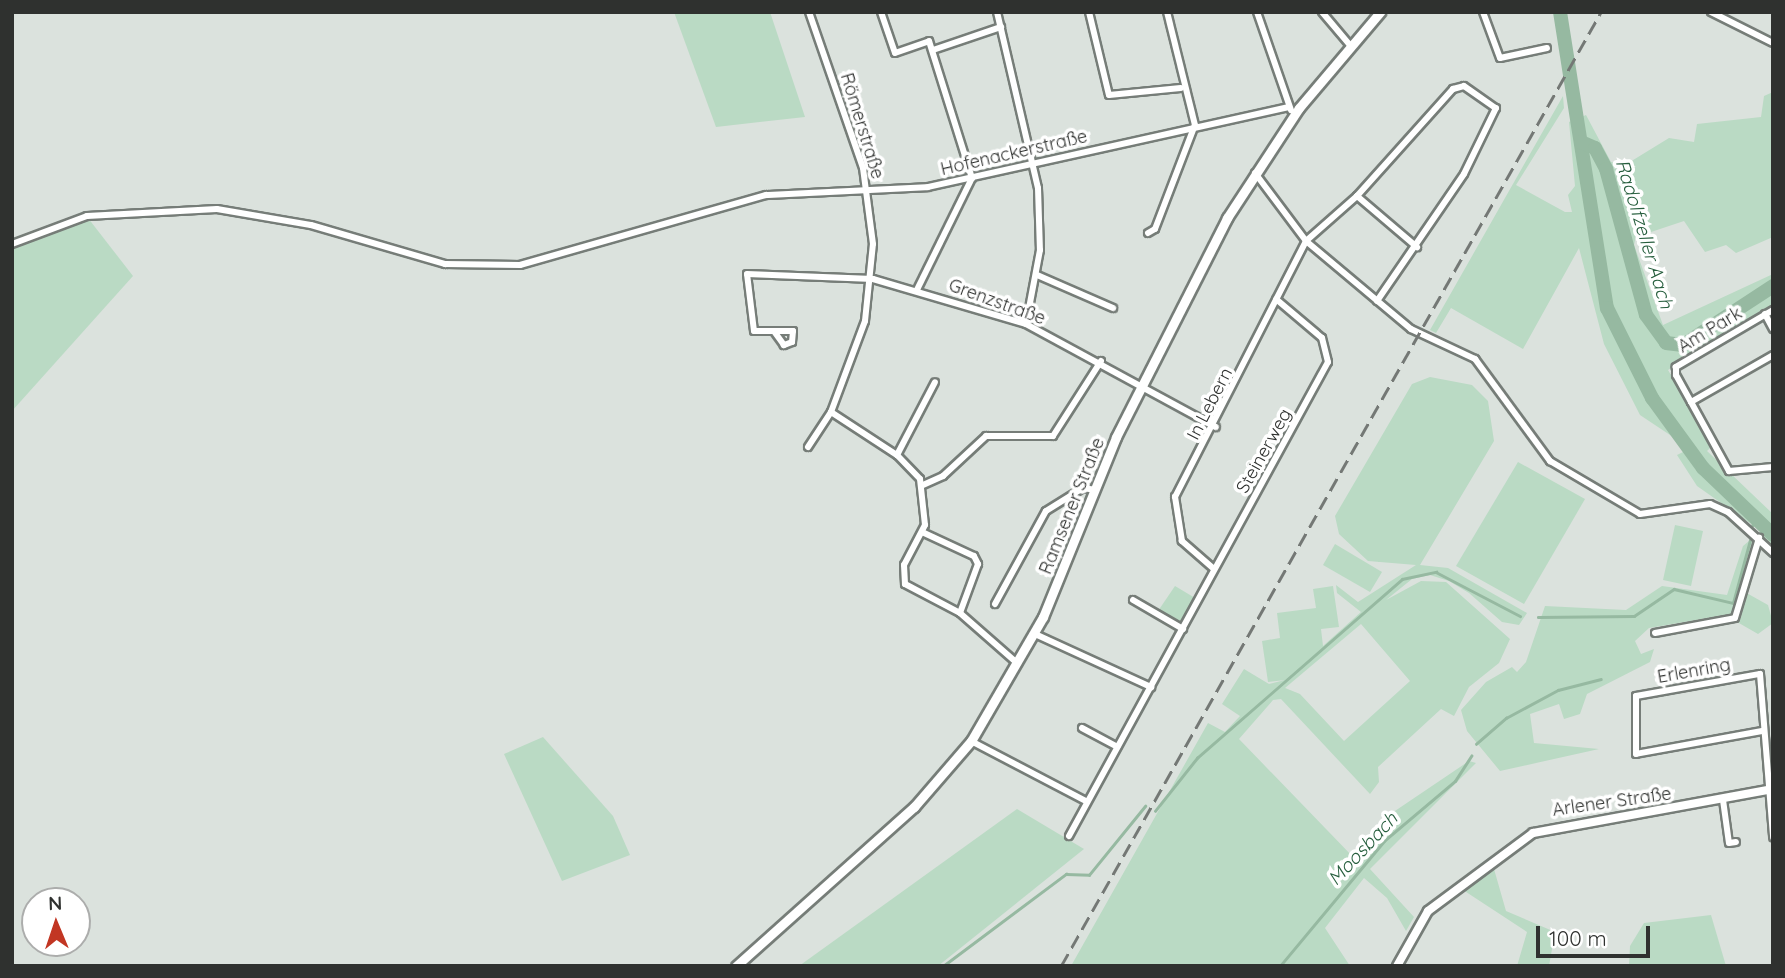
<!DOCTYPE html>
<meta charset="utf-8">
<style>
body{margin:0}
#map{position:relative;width:1785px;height:978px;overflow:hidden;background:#dbe2dd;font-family:Quicksand,sans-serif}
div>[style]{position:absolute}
.green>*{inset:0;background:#badac4}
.stream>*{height:2.5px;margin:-1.25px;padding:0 1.25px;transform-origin:1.25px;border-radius:1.25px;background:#96b9a1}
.river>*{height:14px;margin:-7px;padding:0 7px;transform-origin:7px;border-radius:7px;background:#96b9a1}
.roads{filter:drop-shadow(2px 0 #767d78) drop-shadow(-2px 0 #767d78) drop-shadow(0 2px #767d78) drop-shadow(0 -2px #767d78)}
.minor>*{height:6px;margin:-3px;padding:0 3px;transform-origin:3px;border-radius:3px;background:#fff}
.tertiary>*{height:8px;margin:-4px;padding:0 4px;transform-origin:4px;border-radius:4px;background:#fff}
.secondary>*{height:9px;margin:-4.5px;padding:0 4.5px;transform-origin:4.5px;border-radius:4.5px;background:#fff}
.rail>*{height:2.5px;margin-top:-1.25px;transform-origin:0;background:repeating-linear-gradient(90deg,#747875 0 14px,transparent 0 21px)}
span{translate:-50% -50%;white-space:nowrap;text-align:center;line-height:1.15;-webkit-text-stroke:7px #fff;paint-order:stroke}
.street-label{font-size:18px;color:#2f312f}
.water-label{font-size:19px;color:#265e3d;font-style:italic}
.frame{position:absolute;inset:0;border:14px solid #2f312f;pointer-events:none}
.north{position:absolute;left:21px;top:887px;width:70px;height:70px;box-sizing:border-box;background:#fff;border:2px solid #acadac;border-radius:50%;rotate:358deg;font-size:19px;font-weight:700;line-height:28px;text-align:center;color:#2f312f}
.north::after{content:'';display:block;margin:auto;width:24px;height:32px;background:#c23623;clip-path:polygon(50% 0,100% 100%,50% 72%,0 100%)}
.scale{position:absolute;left:1536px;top:926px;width:114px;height:32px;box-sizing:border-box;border:4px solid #2f312f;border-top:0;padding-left:9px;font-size:21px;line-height:24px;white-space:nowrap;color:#2f312f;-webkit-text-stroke:5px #fff;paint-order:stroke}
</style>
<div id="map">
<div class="green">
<div style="clip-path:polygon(674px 12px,770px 12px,805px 117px,716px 127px)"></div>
<div style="clip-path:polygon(1773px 92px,1773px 237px,1736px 253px,1726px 245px,1705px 252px,1684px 221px,1639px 236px,1637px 231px,1634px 245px,1663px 325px,1773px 274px,1773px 306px,1668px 370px,1713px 445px,1707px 451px,1773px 514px,1773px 548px,1756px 550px,1743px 591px,1768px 605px,1773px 623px,1758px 634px,1725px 615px,1649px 628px,1635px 641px,1641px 654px,1654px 649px,1650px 662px,1587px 694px,1580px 714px,1564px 719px,1559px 704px,1530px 714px,1534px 743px,1599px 749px,1500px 771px,1467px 731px,1461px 710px,1486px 682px,1512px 667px,1517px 672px,1526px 662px,1545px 606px,1626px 610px,1662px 586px,1727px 595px,1743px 546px,1761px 531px,1697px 486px,1677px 455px,1685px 451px,1679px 441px,1640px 415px,1604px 344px,1579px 248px,1523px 349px,1451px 308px,1436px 333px,1430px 330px,1563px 96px,1564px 108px,1516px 185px,1565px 212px,1572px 212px,1568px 195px,1575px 186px,1569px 122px,1586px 115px,1611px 162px,1625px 165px,1669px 138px,1694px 142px,1697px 124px,1761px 117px,1764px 96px)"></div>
<div style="clip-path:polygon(88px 218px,133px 276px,12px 411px,12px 246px)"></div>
<div style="clip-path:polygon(evenodd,1430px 377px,1472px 385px,1488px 401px,1494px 441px,1420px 565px,1448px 568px,1527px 613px,1519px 625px,1502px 622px,1469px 593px,1449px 581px,1430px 575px,1412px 579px,1386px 600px,1421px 581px,1446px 582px,1510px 639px,1499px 663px,1469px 687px,1454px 716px,1441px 709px,1378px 767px,1379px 782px,1370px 794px,1281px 699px,1273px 700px,1239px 739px,1355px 859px,1389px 815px,1469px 761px,1476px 763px,1370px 869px,1414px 917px,1406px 931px,1387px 898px,1364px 878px,1325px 928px,1350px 966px,1071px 966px,1208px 723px,1225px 732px,1240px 716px,1222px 704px,1244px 669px,1269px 684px,1285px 680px,1268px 682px,1262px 641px,1280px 638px,1277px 613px,1316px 608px,1313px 589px,1333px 586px,1339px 627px,1321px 629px,1323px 646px,1361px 612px,1337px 593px,1336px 585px,1358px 602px,1416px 565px,1368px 561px,1339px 534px,1335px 516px,1412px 384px,1430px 377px,1361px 624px,1410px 681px,1344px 741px,1300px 694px,1285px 688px,1361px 624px)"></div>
<div style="clip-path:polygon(1518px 462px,1585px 499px,1524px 604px,1456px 566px)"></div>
<div style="clip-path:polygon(1675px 525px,1703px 531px,1691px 586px,1663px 580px)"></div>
<div style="clip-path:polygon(1335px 544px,1382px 572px,1370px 592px,1323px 565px)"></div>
<div style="clip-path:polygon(1175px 586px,1195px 598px,1181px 622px,1156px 614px)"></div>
<div style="clip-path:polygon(543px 737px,613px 816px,630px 855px,562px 881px,504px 754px)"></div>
<div style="clip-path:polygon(1017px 809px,1084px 849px,938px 966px,799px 966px)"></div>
<div style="clip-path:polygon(1492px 862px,1506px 911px,1555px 932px,1549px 966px,1517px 966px,1527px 932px,1460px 888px)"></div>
<div style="clip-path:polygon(1711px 915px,1726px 966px,1629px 966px,1630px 946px,1644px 923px)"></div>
</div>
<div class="stream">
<div style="left:1752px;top:526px;width:8px;rotate:-67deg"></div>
<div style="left:1538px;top:617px;width:96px;rotate:-0.6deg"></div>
<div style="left:1634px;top:616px;width:48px;rotate:-34deg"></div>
<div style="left:1674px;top:589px;width:61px;rotate:13.3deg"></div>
<div style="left:1733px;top:603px;width:65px;rotate:-74.9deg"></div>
<div style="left:1476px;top:744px;width:40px;rotate:-41deg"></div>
<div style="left:1506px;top:718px;width:59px;rotate:-28.3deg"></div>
<div style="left:1558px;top:690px;width:44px;rotate:-14.3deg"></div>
<div style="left:1155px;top:811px;width:68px;rotate:-51.6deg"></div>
<div style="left:1197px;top:758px;width:272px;rotate:-41.1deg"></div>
<div style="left:1402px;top:579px;width:35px;rotate:-12deg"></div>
<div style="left:1436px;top:572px;width:95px;rotate:27.6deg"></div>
<div style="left:943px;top:966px;width:154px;rotate:-36.8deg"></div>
<div style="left:1066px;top:874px;width:23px;rotate:2deg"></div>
<div style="left:1089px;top:875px;width:89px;rotate:-50.9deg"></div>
<div style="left:1280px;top:966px;width:163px;rotate:-50.2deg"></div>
<div style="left:1384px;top:841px;width:93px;rotate:-40.2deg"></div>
<div style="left:1455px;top:781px;width:30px;rotate:-57deg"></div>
</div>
<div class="river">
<div style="left:1560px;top:12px;width:300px;rotate:81deg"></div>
<div style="left:1607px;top:308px;width:101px;rotate:63.4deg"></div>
<div style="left:1652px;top:398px;width:87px;rotate:53.9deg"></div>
<div style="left:1703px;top:468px;width:97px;rotate:43.7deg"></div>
<div style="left:1581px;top:142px;width:15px;rotate:23deg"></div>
<div style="left:1595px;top:148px;width:24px;rotate:62deg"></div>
<div style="left:1606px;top:169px;width:151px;rotate:74.7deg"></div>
<div style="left:1646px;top:315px;width:34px;rotate:54deg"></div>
<div style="left:1666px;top:343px;width:17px;rotate:7deg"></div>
<div style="left:1683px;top:345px;width:108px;rotate:-33.2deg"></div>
</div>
<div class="roads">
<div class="minor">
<div style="left:881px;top:12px;width:43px;rotate:71.1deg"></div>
<div style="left:895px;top:53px;width:36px;rotate:-19deg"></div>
<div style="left:929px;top:41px;width:144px;rotate:72.6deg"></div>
<div style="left:972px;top:178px;width:125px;rotate:116.2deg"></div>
<div style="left:997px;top:12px;width:181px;rotate:76.9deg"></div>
<div style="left:1038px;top:188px;width:62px;rotate:88.2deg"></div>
<div style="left:1040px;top:250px;width:75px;rotate:100.7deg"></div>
<div style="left:1089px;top:12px;width:85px;rotate:76.5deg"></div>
<div style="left:1109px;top:95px;width:72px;rotate:-5.6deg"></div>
<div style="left:1257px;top:12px;width:104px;rotate:70.9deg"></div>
<div style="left:1322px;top:12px;width:42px;rotate:49.8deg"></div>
<div style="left:1483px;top:12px;width:49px;rotate:69.7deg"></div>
<div style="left:1500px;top:58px;width:48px;rotate:-12deg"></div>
<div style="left:1711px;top:12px;width:69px;rotate:26.6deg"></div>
<div style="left:933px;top:50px;width:72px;rotate:-18.7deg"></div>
<div style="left:1255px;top:173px;width:85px;rotate:53.1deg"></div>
<div style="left:1306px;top:241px;width:137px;rotate:40deg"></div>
<div style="left:1411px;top:329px;width:71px;rotate:25.1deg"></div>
<div style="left:1475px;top:359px;width:127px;rotate:53.7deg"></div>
<div style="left:1550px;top:461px;width:104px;rotate:30.5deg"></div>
<div style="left:1640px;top:514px;width:71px;rotate:-8.1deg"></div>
<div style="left:1710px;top:504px;width:20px;rotate:24deg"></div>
<div style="left:1728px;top:512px;width:61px;rotate:42.3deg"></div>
<div style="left:1357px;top:196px;width:79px;rotate:40.4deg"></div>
<div style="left:1148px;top:233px;width:8px;rotate:-30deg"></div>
<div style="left:1155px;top:229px;width:111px;rotate:-69deg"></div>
<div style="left:1195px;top:125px;width:116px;rotate:-103.9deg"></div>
<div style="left:12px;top:244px;width:80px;rotate:-20.5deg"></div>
<div style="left:87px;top:216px;width:130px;rotate:-3.1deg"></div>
<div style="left:217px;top:209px;width:95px;rotate:9.7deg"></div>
<div style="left:311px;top:225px;width:140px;rotate:16.2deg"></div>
<div style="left:445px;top:264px;width:75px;rotate:0.8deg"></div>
<div style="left:520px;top:265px;width:256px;rotate:-15.9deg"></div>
<div style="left:766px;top:195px;width:162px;rotate:-2.8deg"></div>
<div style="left:928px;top:187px;width:369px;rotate:-12.5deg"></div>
<div style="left:1037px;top:275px;width:83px;rotate:23.5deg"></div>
<div style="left:1773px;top:310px;width:113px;rotate:149.6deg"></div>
<div style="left:1676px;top:367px;width:8px;rotate:90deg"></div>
<div style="left:1676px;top:375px;width:31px;rotate:61deg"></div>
<div style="left:1691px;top:402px;width:95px;rotate:-29.8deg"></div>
<div style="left:1765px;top:314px;width:17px;rotate:62deg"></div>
<div style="left:774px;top:331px;width:19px"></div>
<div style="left:793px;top:331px;width:11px;rotate:95deg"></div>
<div style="left:792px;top:342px;width:9px;rotate:159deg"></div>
<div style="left:784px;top:345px;width:17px;rotate:-126deg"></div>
<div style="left:774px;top:331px;width:20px;rotate:180deg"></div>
<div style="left:754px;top:331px;width:57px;rotate:-97deg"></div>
<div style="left:747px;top:274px;width:126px;rotate:2.3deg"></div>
<div style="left:873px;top:279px;width:159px;rotate:16.4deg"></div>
<div style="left:1026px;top:324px;width:216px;rotate:28.5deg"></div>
<div style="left:1691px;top:402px;width:79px;rotate:61.2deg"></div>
<div style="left:1729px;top:471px;width:44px;rotate:-5.2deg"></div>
<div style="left:831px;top:412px;width:79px;rotate:33.1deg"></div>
<div style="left:897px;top:455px;width:33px;rotate:46deg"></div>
<div style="left:920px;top:479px;width:46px;rotate:83.8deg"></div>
<div style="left:925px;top:525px;width:45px;rotate:117.7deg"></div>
<div style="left:904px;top:565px;width:19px;rotate:87deg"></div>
<div style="left:905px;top:584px;width:62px;rotate:27.8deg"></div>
<div style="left:960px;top:613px;width:77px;rotate:41.3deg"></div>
<div style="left:808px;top:447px;width:42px;rotate:-56.7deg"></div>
<div style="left:831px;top:412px;width:97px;rotate:-69.5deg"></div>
<div style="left:865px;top:321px;width:77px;rotate:-84.1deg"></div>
<div style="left:873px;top:244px;width:77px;rotate:-97.5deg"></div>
<div style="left:863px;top:168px;width:165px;rotate:-109.1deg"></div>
<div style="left:897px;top:455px;width:82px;rotate:-62.5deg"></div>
<div style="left:923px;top:485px;width:22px;rotate:-24deg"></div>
<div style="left:943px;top:476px;width:59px;rotate:-42.9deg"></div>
<div style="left:986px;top:436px;width:67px"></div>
<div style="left:1053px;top:436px;width:89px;rotate:-57.4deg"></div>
<div style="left:922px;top:532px;width:57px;rotate:24.8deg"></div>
<div style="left:974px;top:556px;width:9px;rotate:63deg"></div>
<div style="left:978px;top:564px;width:52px;rotate:110.2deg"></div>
<div style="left:1214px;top:569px;width:43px;rotate:-138.8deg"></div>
<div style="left:1182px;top:541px;width:45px;rotate:-99deg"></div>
<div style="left:1175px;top:497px;width:288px;rotate:-62.9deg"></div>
<div style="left:1306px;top:241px;width:68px;rotate:-41.4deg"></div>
<div style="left:1357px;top:196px;width:144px;rotate:-48.1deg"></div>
<div style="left:1453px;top:89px;width:11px;rotate:-15deg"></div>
<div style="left:1464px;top:86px;width:39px;rotate:35deg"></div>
<div style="left:1496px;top:108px;width:73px;rotate:115.9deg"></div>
<div style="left:1464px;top:174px;width:154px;rotate:124.4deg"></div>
<div style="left:1133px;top:600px;width:58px;rotate:30.1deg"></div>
<div style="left:995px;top:604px;width:106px;rotate:-61.3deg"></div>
<div style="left:1046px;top:511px;width:44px;rotate:-31.9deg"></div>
<div style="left:1083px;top:488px;width:13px;rotate:9deg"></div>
<div style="left:1655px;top:633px;width:81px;rotate:-10.6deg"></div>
<div style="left:1735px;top:618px;width:84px;rotate:-73.3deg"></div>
<div style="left:1035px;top:634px;width:128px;rotate:24.6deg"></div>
<div style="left:1082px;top:728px;width:40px;rotate:28deg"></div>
<div style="left:1762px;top:731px;width:128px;rotate:169.7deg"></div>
<div style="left:1636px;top:754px;width:58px;rotate:-90deg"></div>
<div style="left:1636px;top:696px;width:126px;rotate:-10.1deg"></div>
<div style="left:1760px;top:674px;width:164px;rotate:85.4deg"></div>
<div style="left:971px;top:741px;width:130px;rotate:27.6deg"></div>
<div style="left:1723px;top:800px;width:43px;rotate:82.1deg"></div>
<div style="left:1729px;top:843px;width:7px;rotate:-8deg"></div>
<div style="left:1069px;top:836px;width:540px;rotate:-61.35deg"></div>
<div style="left:1328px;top:362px;width:25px;rotate:-104deg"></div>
<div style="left:1322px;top:338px;width:60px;rotate:-139.7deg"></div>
</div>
<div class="tertiary">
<div style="left:1397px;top:966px;width:63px;rotate:-60.6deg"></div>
<div style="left:1428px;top:911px;width:131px;rotate:-36.6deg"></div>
<div style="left:1533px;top:833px;width:244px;rotate:-10.4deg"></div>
</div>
<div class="secondary">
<div style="left:736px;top:966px;width:239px;rotate:-41.8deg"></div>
<div style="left:914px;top:807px;width:87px;rotate:-49.2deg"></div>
<div style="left:971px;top:741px;width:143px;rotate:-59.9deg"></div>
<div style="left:1043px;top:617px;width:194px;rotate:-67.9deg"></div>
<div style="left:1116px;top:437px;width:246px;rotate:-63.1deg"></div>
<div style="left:1227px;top:218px;width:131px;rotate:-56.8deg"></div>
<div style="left:1299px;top:108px;width:126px;rotate:-49.8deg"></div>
</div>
</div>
<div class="rail">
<div style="left:1061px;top:966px;width:1096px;rotate:-60.49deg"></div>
</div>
<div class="street-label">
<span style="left:862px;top:126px;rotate:73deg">Römerstraße</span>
<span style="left:1014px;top:153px;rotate:-13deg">Hofenackerstraße</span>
<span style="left:997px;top:302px;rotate:20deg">Grenzstraße</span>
<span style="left:1710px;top:330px;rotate:-31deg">Am Park</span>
<span style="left:1210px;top:404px;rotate:-63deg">In Lebern</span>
<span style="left:1264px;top:451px;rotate:-61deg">Steinerweg</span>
<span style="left:1072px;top:506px;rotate:-68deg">Ramsener Straße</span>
<span style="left:1694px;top:671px;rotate:-10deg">Erlenring</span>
<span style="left:1612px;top:802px;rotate:-8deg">Arlener Straße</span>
</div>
<div class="water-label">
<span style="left:1644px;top:234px;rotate:73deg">Radolfzeller Aach</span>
<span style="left:1363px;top:849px;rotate:-47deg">Moosbach</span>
</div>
<div class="frame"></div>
<div class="north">N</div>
<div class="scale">100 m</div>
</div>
